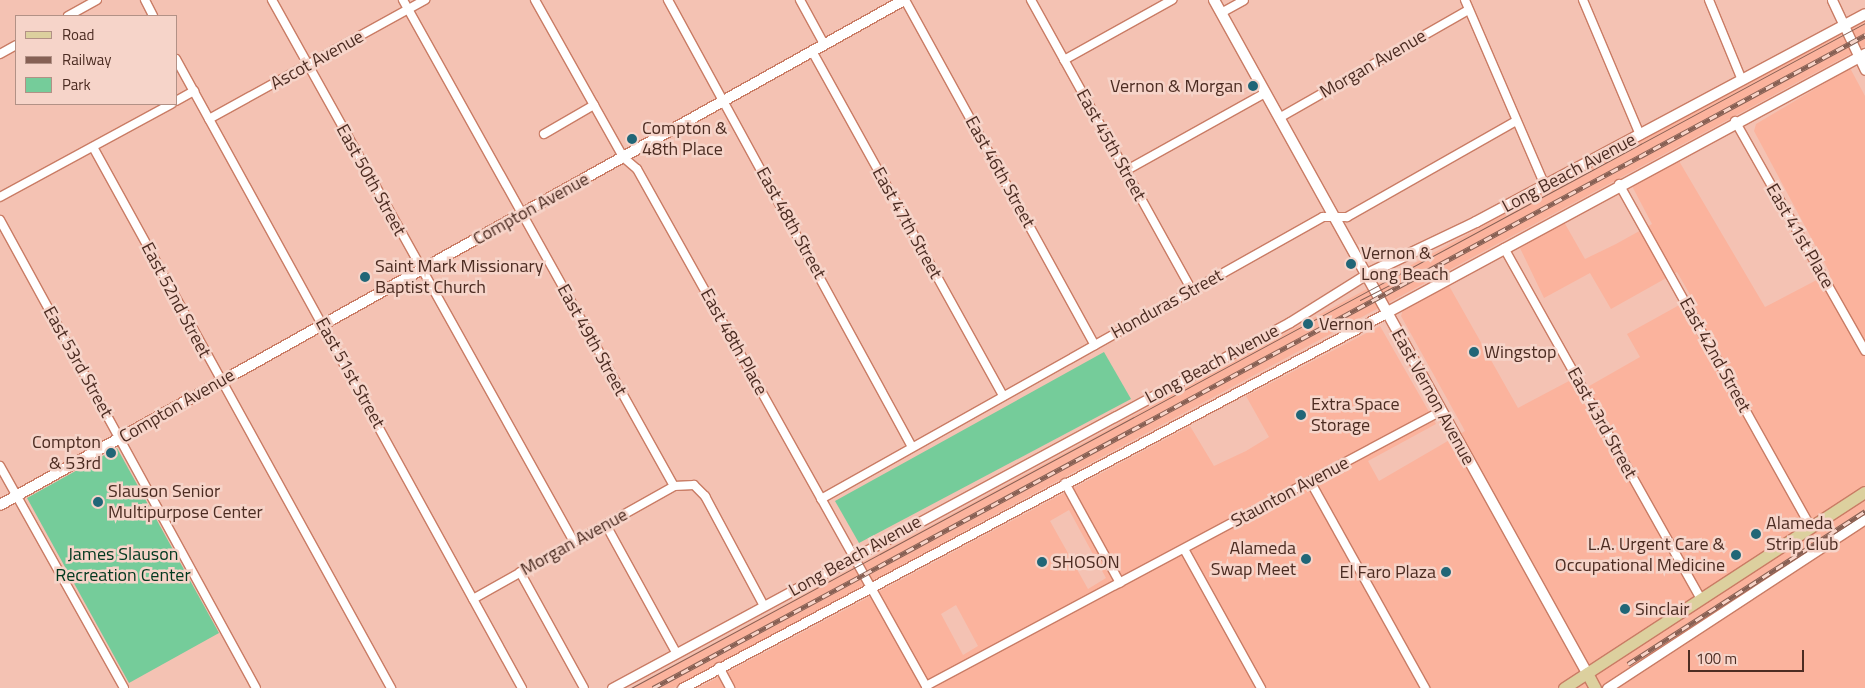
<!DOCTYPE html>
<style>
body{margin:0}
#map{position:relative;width:1865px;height:688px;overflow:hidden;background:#f4c2b3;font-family:"Titillium Web",sans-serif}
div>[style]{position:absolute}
.built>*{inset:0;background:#fbb39d}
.green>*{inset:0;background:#75cc9a}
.roads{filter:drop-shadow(1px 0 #c97c65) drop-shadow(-1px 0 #c97c65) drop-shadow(0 1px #c97c65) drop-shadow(0 -1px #c97c65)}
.minor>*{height:8px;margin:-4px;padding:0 4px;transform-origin:4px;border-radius:4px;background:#fff}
.tertiary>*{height:9px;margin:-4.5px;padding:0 4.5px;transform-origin:4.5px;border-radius:4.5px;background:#fff}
.secondary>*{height:10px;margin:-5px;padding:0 5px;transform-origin:5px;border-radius:5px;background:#fff}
.primary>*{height:11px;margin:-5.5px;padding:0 5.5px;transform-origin:5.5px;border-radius:5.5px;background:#dcd09e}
.tram>*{height:1px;margin:-0.5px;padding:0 0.5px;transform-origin:0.5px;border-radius:0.5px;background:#866054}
.rail>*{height:4.5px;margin-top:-2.25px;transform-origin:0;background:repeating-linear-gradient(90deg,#f6d4c9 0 8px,#866054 0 16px);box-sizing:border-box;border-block:1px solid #866054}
.dots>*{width:14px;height:14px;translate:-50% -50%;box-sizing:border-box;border:2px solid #f6d4c9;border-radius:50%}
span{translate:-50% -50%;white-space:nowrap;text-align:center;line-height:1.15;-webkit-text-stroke:5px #f6d4c9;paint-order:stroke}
.street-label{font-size:18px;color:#4c2c22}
.poi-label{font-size:18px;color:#4c2c22}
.right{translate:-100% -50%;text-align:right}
.left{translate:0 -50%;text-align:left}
.park-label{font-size:18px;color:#00381e}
.legend{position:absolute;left:15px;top:15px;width:162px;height:90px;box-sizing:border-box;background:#f6d4c9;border:1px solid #b29186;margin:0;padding:6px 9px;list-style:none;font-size:15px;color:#4c2c22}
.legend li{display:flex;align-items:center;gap:10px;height:25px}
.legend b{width:25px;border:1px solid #b29186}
.scale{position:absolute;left:1688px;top:650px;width:116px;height:22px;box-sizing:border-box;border:2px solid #4c2c22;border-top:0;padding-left:6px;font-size:15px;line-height:18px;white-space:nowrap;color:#4c2c22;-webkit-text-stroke:4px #f6d4c9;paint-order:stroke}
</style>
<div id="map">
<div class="built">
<div style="clip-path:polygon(1865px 19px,1865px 46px,673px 688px,631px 688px)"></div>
<div style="clip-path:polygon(evenodd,1850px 68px,1865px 96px,1865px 688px,698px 688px,1190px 426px,1214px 466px,1246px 451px,1269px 437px,1246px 396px,1380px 326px,1436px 424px,1368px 461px,1379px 481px,1465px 431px,1401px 316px,1403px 309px,1448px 284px,1518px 408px,1569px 381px,1577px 393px,1640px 357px,1627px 334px,1692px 298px,1677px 272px,1611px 309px,1590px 273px,1544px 298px,1520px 248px,1564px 222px,1585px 259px,1616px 244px,1652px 224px,1632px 186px,1679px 161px,1765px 307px,1830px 273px,1754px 131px,1756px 124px,1850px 68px,1069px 510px,1106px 578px,1088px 589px,1050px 521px,1069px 510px,1850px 68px,956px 605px,978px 646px,963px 655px,941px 614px,956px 605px)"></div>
</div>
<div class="green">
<div style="clip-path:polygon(1104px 352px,1131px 399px,859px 543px,835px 501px)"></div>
<div style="clip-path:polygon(117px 448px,219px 633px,129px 683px,27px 498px)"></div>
</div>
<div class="roads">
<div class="minor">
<div style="left:145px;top:0;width:18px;rotate:63deg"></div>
<div style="left:272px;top:0;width:620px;rotate:60.87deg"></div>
<div style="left:403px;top:0;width:556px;rotate:60.86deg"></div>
<div style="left:674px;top:486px;width:20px;rotate:-3deg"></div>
<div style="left:694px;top:485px;width:16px;rotate:45deg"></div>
<div style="left:705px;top:496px;width:125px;rotate:61.8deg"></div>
<div style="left:535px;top:0;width:180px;rotate:60.7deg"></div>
<div style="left:623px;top:157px;width:18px;rotate:41deg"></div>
<div style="left:637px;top:169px;width:595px;rotate:60.8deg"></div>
<div style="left:668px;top:0;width:509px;rotate:61.37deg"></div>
<div style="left:800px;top:0;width:50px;rotate:61.4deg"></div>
<div style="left:905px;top:0;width:394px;rotate:61.2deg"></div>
<div style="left:1031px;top:0;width:332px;rotate:61deg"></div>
<div style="left:1465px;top:0;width:202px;rotate:66.7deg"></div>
<div style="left:1583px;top:0;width:147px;rotate:67.1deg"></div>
<div style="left:1709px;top:0;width:87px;rotate:67.6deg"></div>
<div style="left:1221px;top:13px;width:26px;rotate:-29deg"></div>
<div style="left:68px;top:16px;width:33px;rotate:-29deg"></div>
<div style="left:812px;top:51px;width:394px;rotate:61deg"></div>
<div style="left:0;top:54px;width:18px;rotate:-29deg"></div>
<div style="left:176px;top:59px;width:718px;rotate:61.19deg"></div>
<div style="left:1064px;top:60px;width:124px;rotate:-29.1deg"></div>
<div style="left:176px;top:101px;width:21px;rotate:-29deg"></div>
<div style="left:1279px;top:118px;width:218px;rotate:-29.7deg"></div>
<div style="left:209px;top:119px;width:247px;rotate:-28.9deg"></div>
<div style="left:1735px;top:121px;width:264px;rotate:60.5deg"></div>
<div style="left:544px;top:134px;width:58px;rotate:-30.1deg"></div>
<div style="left:93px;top:147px;width:618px;rotate:61.15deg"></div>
<div style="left:1125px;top:171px;width:160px;rotate:-29.1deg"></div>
<div style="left:1619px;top:184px;width:393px;rotate:60.8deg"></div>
<div style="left:0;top:197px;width:195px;rotate:-28.5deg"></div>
<div style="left:0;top:220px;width:533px;rotate:61.32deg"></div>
<div style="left:1504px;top:248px;width:403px;rotate:60.7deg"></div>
<div style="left:0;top:466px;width:254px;rotate:60.8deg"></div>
<div style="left:1310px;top:481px;width:237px;rotate:60.9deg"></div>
<div style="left:1065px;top:483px;width:114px;rotate:61.2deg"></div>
<div style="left:821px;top:499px;width:576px;rotate:-29.33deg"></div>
<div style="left:1323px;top:217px;width:24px"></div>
<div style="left:1347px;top:217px;width:194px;rotate:-29.6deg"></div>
<div style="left:606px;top:525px;width:147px;rotate:61.2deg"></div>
<div style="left:1184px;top:549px;width:159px;rotate:61deg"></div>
<div style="left:520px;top:572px;width:132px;rotate:61.1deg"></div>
<div style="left:473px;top:599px;width:231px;rotate:-29.3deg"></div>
<div style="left:719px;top:667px;width:24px;rotate:62deg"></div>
<div style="left:926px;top:686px;width:584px;rotate:-28.1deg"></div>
</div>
<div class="tertiary">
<div style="left:1832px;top:0;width:77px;rotate:64.8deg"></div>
<div style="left:612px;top:688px;width:770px;rotate:-28.36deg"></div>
<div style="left:1290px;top:322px;width:89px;rotate:-32.1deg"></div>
<div style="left:682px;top:688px;width:798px;rotate:-28.04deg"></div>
<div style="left:1607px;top:688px;width:308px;rotate:-33.2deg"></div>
</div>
<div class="secondary">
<div style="left:1214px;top:0;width:769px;rotate:61deg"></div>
<div style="left:1365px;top:275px;width:123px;rotate:-25.5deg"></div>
<div style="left:1476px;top:222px;width:441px;rotate:-28.1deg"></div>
<div style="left:1386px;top:313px;width:545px;rotate:-28.4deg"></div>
<div style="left:0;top:505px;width:1035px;rotate:-29.19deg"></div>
</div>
<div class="primary">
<div style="left:1587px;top:673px;width:17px;rotate:62deg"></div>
<div style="left:1564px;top:688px;width:359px;rotate:-33.1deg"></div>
</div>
</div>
<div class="tram">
<div style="left:1360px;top:300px;width:37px;rotate:-27deg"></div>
<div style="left:631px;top:688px;width:1402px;rotate:-28.32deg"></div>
</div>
<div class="rail">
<div style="left:1628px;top:664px;width:282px;rotate:-32.8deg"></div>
<div style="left:653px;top:688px;width:1377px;rotate:-28.31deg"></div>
</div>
<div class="dots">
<div style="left:1253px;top:86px;background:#216677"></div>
<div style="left:632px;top:139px;background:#216677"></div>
<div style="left:1351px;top:264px;background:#216677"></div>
<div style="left:365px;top:277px;background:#216677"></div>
<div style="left:1308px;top:324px;background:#216677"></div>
<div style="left:1474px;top:352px;background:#216677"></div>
<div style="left:1301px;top:415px;background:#216677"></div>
<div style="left:111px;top:453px;background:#216677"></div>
<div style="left:98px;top:502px;background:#216677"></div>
<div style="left:1756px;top:534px;background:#216677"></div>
<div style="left:1736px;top:555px;background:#216677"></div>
<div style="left:1306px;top:559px;background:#216677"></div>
<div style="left:1042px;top:562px;background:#216677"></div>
<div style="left:1446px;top:572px;background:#216677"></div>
<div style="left:1625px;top:609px;background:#216677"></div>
</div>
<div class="street-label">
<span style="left:317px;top:60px;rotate:-29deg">Ascot Avenue</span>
<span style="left:1373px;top:64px;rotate:-30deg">Morgan Avenue</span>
<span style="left:1111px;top:145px;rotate:61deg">East 45th Street</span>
<span style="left:1000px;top:172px;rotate:61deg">East 46th Street</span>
<span style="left:1569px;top:173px;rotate:-28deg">Long Beach Avenue</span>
<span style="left:371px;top:180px;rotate:61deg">East 50th Street</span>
<span style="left:531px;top:209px;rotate:-29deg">Compton Avenue</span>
<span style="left:791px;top:223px;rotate:61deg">East 48th Street</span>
<span style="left:907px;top:223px;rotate:61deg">East 47th Street</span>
<span style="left:1800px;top:236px;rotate:60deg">East 41st Place</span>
<span style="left:176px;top:300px;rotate:62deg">East 52nd Street</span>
<span style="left:1167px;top:304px;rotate:-29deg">Honduras Street</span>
<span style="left:592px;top:340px;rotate:61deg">East 49th Street</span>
<span style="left:734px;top:342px;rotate:61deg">East 48th Place</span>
<span style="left:1715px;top:355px;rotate:61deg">East 42nd Street</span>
<span style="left:78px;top:362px;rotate:61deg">East 53rd Street</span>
<span style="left:1212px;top:364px;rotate:-28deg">Long Beach Avenue</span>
<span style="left:350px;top:373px;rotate:61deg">East 51st Street</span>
<span style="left:1433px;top:397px;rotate:61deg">East Vernon Avenue</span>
<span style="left:177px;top:406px;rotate:-30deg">Compton Avenue</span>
<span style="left:1602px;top:423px;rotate:61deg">East 43rd Street</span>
<span style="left:1290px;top:492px;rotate:-28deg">Staunton Avenue</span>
<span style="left:574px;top:542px;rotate:-29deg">Morgan Avenue</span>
<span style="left:855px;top:556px;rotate:-29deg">Long Beach Avenue</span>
</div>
<div class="poi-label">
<span class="right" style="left:1243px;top:86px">Vernon &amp; Morgan</span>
<span class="left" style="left:642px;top:139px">Compton &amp;<br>48th Place</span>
<span class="left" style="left:1361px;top:264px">Vernon &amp;<br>Long Beach</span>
<span class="left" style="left:375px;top:277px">Saint Mark Missionary<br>Baptist Church</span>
<span class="left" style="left:1319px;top:324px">Vernon</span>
<span class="left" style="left:1484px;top:352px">Wingstop</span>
<span class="left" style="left:1311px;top:415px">Extra Space<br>Storage</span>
<span class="right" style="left:101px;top:453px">Compton<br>&amp; 53rd</span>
<span class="left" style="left:108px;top:502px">Slauson Senior<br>Multipurpose Center</span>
<span class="left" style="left:1766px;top:534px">Alameda<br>Strip Club</span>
<span class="right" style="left:1725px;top:555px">L.A. Urgent Care &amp;<br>Occupational Medicine</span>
<span class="right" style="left:1296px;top:559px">Alameda<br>Swap Meet</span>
<span class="left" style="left:1052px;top:562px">SHOSON</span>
<span class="right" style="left:1436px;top:572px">El Faro Plaza</span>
<span class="left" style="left:1635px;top:609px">Sinclair</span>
</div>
<div class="park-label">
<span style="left:123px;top:565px">James Slauson<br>Recreation Center</span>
</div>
<ul class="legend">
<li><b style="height:6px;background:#dcd09e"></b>Road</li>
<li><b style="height:6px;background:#866054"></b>Railway</li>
<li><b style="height:14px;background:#75cc9a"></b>Park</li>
</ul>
<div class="scale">100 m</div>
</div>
